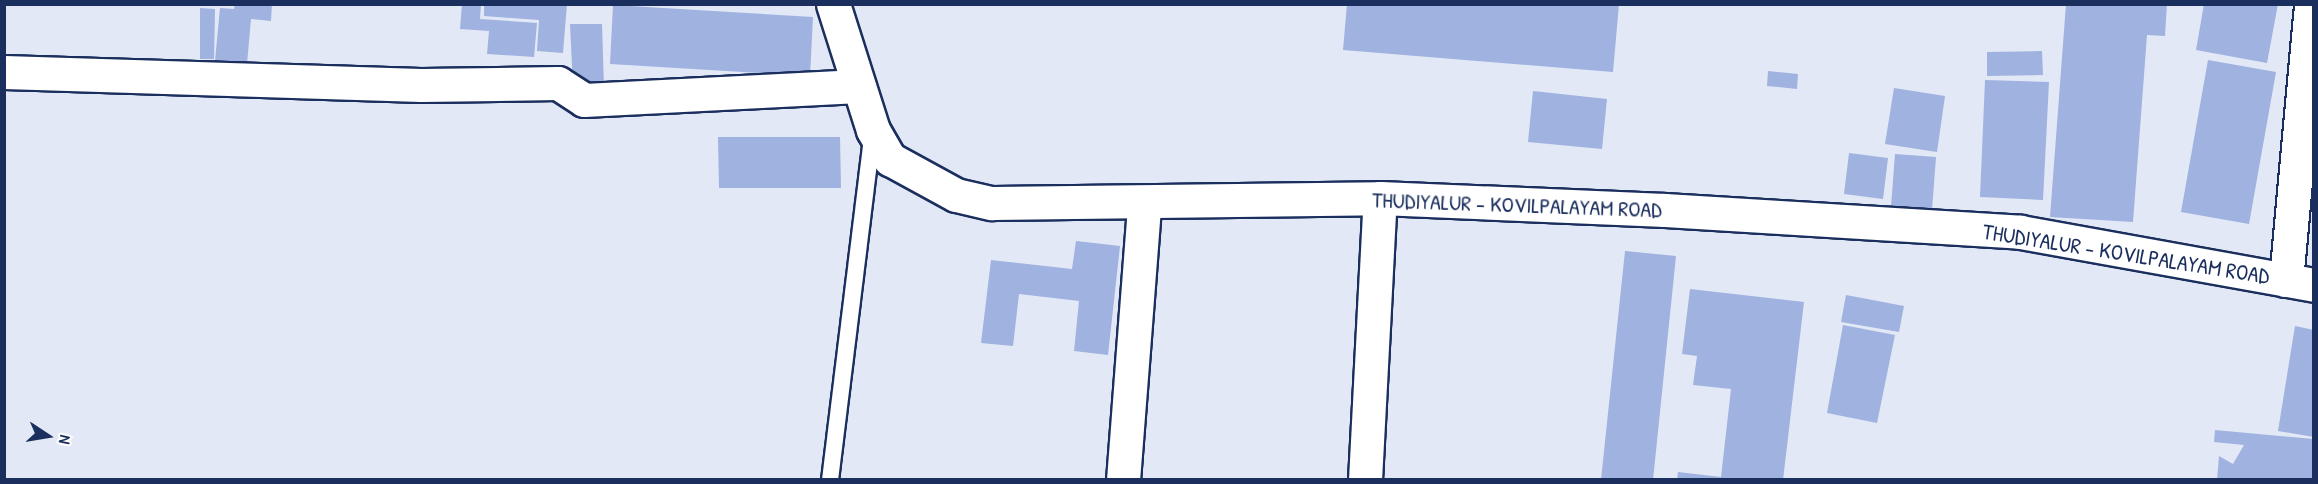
<!DOCTYPE html>
<style>
body{margin:0}
#map{position:relative;width:2318px;height:484px;overflow:hidden;background:#e2e8f6;font-family:"Patrick Hand",sans-serif}
div>[style]{position:absolute}
.building>*{inset:0;background:#9fb2e0}
.roads{filter:drop-shadow(2px 0 #1b2f5e) drop-shadow(-2px 0 #1b2f5e) drop-shadow(0 2px #1b2f5e) drop-shadow(0 -2px #1b2f5e)}
.lane>*{height:16px;margin:-8px;padding:0 8px;transform-origin:8px;border-radius:8px;background:#fff}
.street>*{height:33px;margin:-16.5px;padding:0 16.5px;transform-origin:16.5px;border-radius:16.5px;background:#fff}
.secondary>*{height:33px;margin:-16.5px;padding:0 16.5px;transform-origin:16.5px;border-radius:16.5px;background:#fff}
span{translate:-50% -50%;white-space:nowrap;text-align:center;line-height:1.15;-webkit-text-stroke:4.5px #fff;paint-order:stroke}
.street-label{font-size:22px;color:#1b2f5e}
.frame{position:absolute;inset:0;border:6px solid #1b2f5e;pointer-events:none}
.north{position:absolute;left:18px;top:406px;width:60px;height:60px;-webkit-text-stroke:4px #fff;paint-order:stroke;rotate:102deg;font-size:16px;font-weight:700;line-height:24px;text-align:center;color:#1b2f5e}
.north::after{content:'';display:block;margin:auto;width:21px;height:27px;background:#1b2f5e;clip-path:polygon(50% 0,100% 100%,50% 72%,0 100%)}
</style>
<div id="map">
<div class="building">
<div style="clip-path:polygon(235px 4px,272px 4px,271px 21px,251px 19px,247px 64px,215px 61px,220px 8px,234px 9px)"></div>
<div style="clip-path:polygon(462px 4px,481px 4px,480px 19px,537px 23px,534px 57px,487px 54px,489px 31px,460px 29px)"></div>
<div style="clip-path:polygon(484px 4px,567px 4px,563px 53px,537px 51px,539px 20px,484px 16px)"></div>
<div style="clip-path:polygon(1347px 4px,1619px 4px,1613px 72px,1343px 50px)"></div>
<div style="clip-path:polygon(2066px 4px,2167px 4px,2165px 36px,2147px 35px,2133px 222px,2050px 217px)"></div>
<div style="clip-path:polygon(2204px 4px,2278px 4px,2267px 63px,2196px 50px)"></div>
<div style="clip-path:polygon(613px 5px,813px 17px,810px 76px,610px 64px)"></div>
<div style="clip-path:polygon(200px 8px,215px 9px,214px 59px,200px 59px)"></div>
<div style="clip-path:polygon(570px 24px,602px 24px,604px 87px,573px 88px)"></div>
<div style="clip-path:polygon(2042px 51px,2043px 75px,1987px 76px,1987px 52px)"></div>
<div style="clip-path:polygon(2208px 60px,2276px 72px,2249px 224px,2181px 212px)"></div>
<div style="clip-path:polygon(1768px 71px,1798px 74px,1797px 89px,1767px 86px)"></div>
<div style="clip-path:polygon(1985px 80px,2049px 82px,2043px 200px,1980px 197px)"></div>
<div style="clip-path:polygon(1894px 88px,1945px 96px,1937px 152px,1885px 144px)"></div>
<div style="clip-path:polygon(1533px 91px,1607px 99px,1602px 149px,1528px 142px)"></div>
<div style="clip-path:polygon(718px 137px,840px 137px,841px 188px,719px 188px)"></div>
<div style="clip-path:polygon(1849px 153px,1888px 158px,1883px 199px,1844px 194px)"></div>
<div style="clip-path:polygon(1895px 154px,1936px 157px,1932px 210px,1891px 207px)"></div>
<div style="clip-path:polygon(1076px 241px,1120px 246px,1108px 355px,1074px 351px,1079px 301px,1019px 294px,1013px 346px,981px 343px,991px 260px,1072px 269px)"></div>
<div style="clip-path:polygon(1625px 251px,1676px 256px,1653px 480px,1601px 480px)"></div>
<div style="clip-path:polygon(1690px 289px,1804px 302px,1783px 480px,1677px 480px,1678px 472px,1721px 477px,1731px 389px,1693px 385px,1697px 356px,1682px 354px)"></div>
<div style="clip-path:polygon(1846px 295px,1904px 306px,1899px 332px,1841px 322px)"></div>
<div style="clip-path:polygon(1843px 325px,1895px 335px,1877px 423px,1827px 413px)"></div>
<div style="clip-path:polygon(2295px 326px,2314px 330px,2314px 437px,2278px 431px)"></div>
<div style="clip-path:polygon(2215px 430px,2314px 439px,2314px 480px,2217px 480px,2219px 456px,2233px 464px,2244px 445px,2214px 442px)"></div>
</div>
<div class="roads">
<div class="lane">
<div style="left:830px;top:480px;width:345px;rotate:-83deg"></div>
</div>
<div class="street">
<div style="left:4px;top:72px;width:417px;rotate:1.8deg"></div>
<div style="left:421px;top:85px;width:137px;rotate:-0.8deg"></div>
<div style="left:558px;top:83px;width:31px;rotate:33deg"></div>
<div style="left:584px;top:100px;width:275px;rotate:-2.9deg"></div>
<div style="left:2286px;top:280px;width:277px;rotate:-84.8deg"></div>
<div style="left:1123px;top:480px;width:277px;rotate:-85.6deg"></div>
<div style="left:1365px;top:480px;width:282px;rotate:-87deg"></div>
</div>
<div class="secondary">
<div style="left:833px;top:4px;width:132px;rotate:72.4deg"></div>
<div style="left:873px;top:130px;width:34px;rotate:60deg"></div>
<div style="left:890px;top:159px;width:75px;rotate:28.6deg"></div>
<div style="left:956px;top:195px;width:37px;rotate:13deg"></div>
<div style="left:992px;top:203px;width:388px;rotate:-0.7deg"></div>
<div style="left:1380px;top:198px;width:285px;rotate:2.4deg"></div>
<div style="left:1665px;top:210px;width:356px;rotate:3.5deg"></div>
<div style="left:2020px;top:232px;width:299px;rotate:10.2deg"></div>
</div>
</div>
<div class="street-label">
<span style="left:1517px;top:205px;rotate:2deg">THUDIYALUR - KOVILPALAYAM ROAD</span>
<span style="left:2126px;top:254px;rotate:9deg">THUDIYALUR - KOVILPALAYAM ROAD</span>
</div>
<div class="frame"></div>
<div class="north">N</div>
</div>
